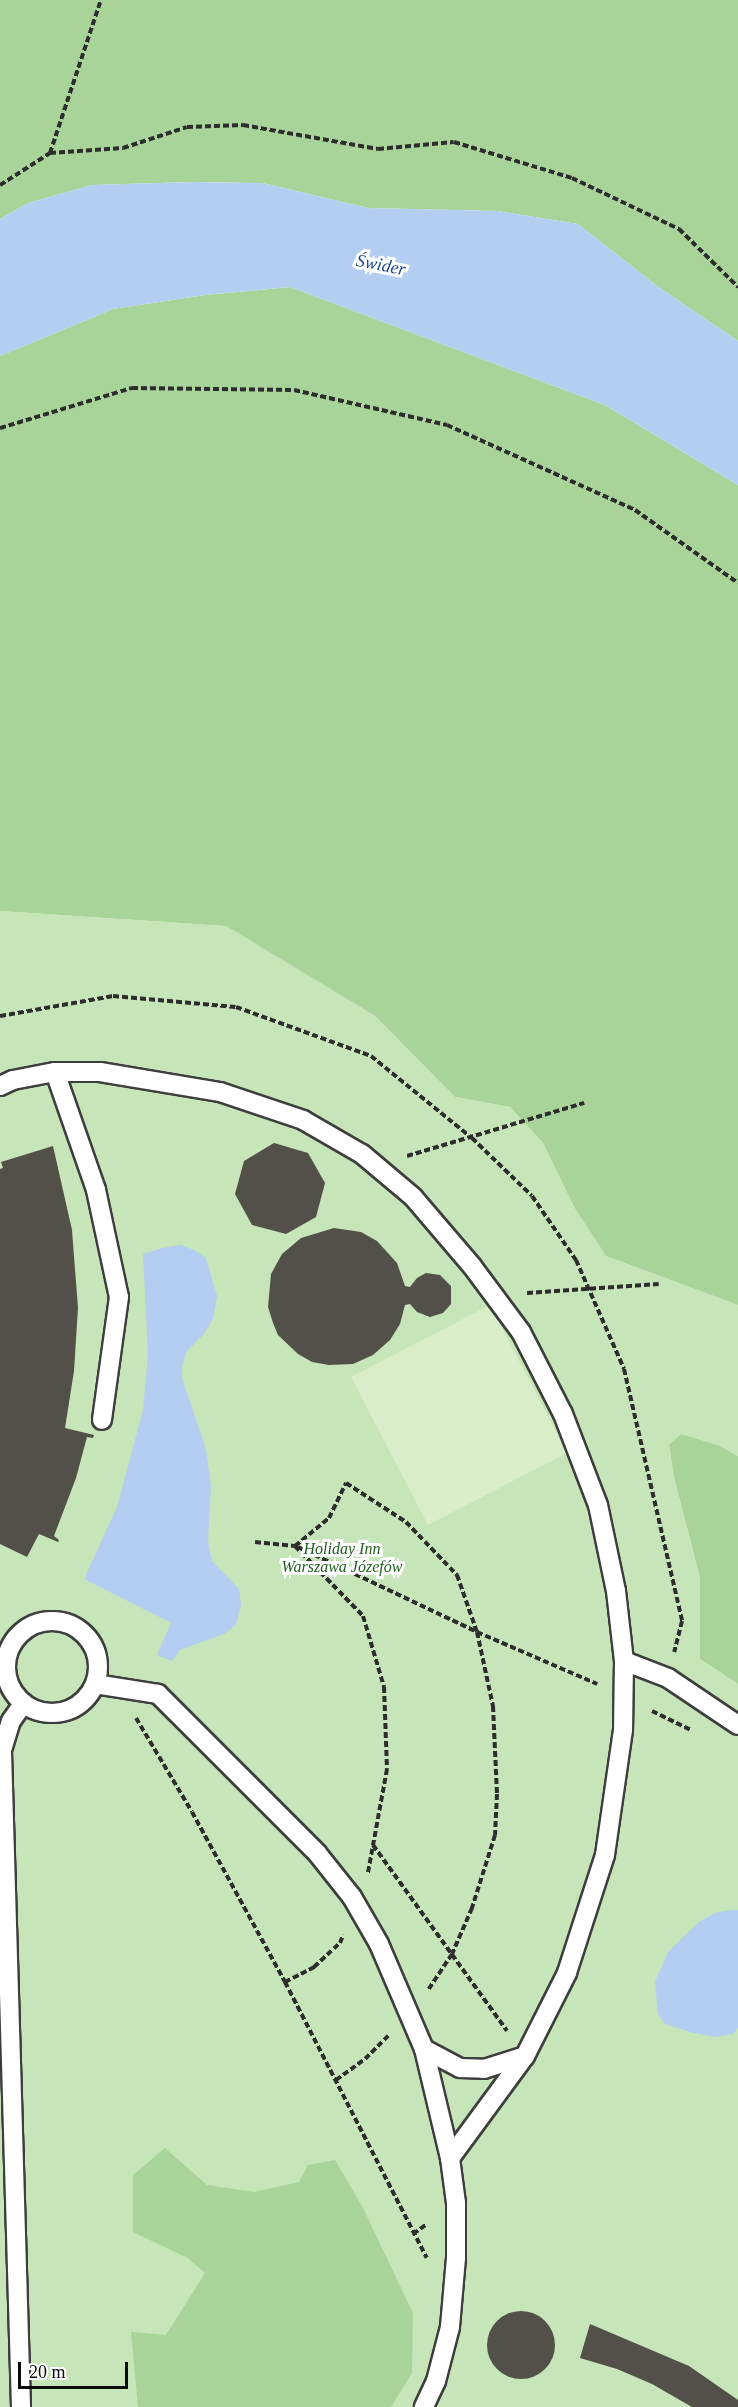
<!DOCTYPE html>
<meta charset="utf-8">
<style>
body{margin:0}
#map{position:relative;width:738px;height:2407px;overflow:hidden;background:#fdfdeb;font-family:"Times New Roman",serif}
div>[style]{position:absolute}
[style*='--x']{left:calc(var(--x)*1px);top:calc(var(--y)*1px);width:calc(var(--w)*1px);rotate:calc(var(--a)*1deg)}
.green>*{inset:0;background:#c6e5b8}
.forest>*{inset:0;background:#a8d499}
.pitch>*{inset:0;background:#d9edc9}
.water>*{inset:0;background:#b4cef1}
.building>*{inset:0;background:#534f49}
.round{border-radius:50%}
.path>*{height:4px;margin-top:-2px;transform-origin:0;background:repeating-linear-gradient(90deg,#2d2d2d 0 6px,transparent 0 9px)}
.roads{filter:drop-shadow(2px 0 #3e3e3e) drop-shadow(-2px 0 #3e3e3e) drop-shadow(0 2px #3e3e3e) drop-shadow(0 -2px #3e3e3e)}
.lane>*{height:18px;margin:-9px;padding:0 9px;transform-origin:9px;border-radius:9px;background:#fff}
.lane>.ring{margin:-9px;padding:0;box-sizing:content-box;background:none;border:18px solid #fff;border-radius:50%}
span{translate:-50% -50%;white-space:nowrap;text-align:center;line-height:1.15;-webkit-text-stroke:6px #fff;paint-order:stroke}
.park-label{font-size:16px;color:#225d22;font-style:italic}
.water-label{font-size:18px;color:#1f4992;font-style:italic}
.scale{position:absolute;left:18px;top:2362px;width:110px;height:27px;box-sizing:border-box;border:3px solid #0b0b0b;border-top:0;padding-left:8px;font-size:18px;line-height:21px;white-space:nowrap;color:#0b0b0b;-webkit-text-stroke:4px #fff;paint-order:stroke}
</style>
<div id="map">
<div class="green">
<i style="clip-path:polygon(0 911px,226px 926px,375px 1016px,455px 1097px,510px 1107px,543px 1143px,574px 1207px,606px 1256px,738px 1305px,738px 1456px,720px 1446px,669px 1445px,674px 1477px,700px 1578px,700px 1659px,738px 1684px,738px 2407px,0 2407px)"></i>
</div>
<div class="forest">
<i style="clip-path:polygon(0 0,738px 0,738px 341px,657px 286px,578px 224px,497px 211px,368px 208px,262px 183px,193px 182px,92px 185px,28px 203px,0 219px)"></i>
<i style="clip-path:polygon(290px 287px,605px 405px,738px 485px,738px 1305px,606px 1256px,574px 1207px,543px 1143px,510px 1107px,455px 1097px,375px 1016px,226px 926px,0 911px,0 356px,113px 309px,205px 295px)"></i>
<i style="clip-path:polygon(681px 1434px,720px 1446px,738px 1456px,738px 1684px,700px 1659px,700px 1578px,674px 1477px,669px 1445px)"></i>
<i style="clip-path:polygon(165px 2148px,207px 2185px,254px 2192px,299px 2182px,308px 2165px,335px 2160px,362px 2206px,413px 2313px,412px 2373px,391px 2407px,138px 2407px,131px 2332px,166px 2335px,205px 2273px,188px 2258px,133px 2232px,133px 2175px)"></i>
</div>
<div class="pitch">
<i style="clip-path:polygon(490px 1305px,567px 1453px,428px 1525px,351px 1377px)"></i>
</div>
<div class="water">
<i style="clip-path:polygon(193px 182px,262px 183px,368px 208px,497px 211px,578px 224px,657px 286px,738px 341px,738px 485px,605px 405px,290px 287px,205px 295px,113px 309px,0 356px,0 219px,28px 203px,92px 185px)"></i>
<i style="clip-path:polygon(180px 1245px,194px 1250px,206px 1258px,217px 1296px,213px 1319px,203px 1335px,187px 1351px,182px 1366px,182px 1378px,206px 1449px,211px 1487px,208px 1541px,212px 1561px,239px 1589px,241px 1604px,236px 1625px,224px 1634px,180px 1650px,172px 1661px,157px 1655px,171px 1623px,84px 1579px,117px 1507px,143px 1410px,148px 1353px,143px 1254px,162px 1248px)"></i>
<i style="clip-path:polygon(731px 1910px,738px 1910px,738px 2028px,733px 2034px,716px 2037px,693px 2033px,665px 2024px,658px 2014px,655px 1982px,668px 1952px,699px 1922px,715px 1913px)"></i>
</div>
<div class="building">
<i style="clip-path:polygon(274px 1143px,308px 1153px,325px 1183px,316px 1217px,286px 1234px,252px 1225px,235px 1194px,244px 1161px)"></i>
<i style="clip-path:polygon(53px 1146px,72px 1230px,78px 1308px,74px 1371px,65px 1428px,94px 1435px,93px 1438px,87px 1437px,76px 1478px,54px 1536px,59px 1540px,58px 1542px,39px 1534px,27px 1557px,0 1544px,0 1169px,3px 1168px,1px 1162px)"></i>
<i style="clip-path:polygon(334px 1228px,361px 1232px,377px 1241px,397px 1263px,405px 1286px,410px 1287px,417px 1278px,426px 1273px,440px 1275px,451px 1286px,451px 1304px,443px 1313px,430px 1317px,417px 1312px,410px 1304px,405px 1305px,400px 1324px,390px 1340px,373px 1355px,353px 1364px,329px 1365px,312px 1362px,298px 1354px,278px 1335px,273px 1323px,268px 1307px,271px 1274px,282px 1254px,301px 1238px)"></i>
<i class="round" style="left:487px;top:2311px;width:68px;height:68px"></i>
<i style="clip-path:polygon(590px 2324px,689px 2366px,738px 2400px,738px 2407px,692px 2407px,652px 2384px,617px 2369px,580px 2358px)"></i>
</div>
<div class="path">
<i style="--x:50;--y:153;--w:161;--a:-71.6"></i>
<i style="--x:0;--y:185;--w:59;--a:-32.6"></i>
<i style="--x:50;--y:153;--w:73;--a:-3.9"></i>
<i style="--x:123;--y:148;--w:67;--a:-18.2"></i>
<i style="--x:187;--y:127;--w:56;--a:-2"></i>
<i style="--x:243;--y:125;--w:137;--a:10.1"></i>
<i style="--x:378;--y:149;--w:76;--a:-5.3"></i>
<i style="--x:454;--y:142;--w:123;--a:17"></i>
<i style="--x:572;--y:178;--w:119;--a:25.5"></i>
<i style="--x:679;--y:229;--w:83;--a:44.5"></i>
<i style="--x:0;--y:428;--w:138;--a:-16.9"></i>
<i style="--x:132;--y:388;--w:162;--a:0.7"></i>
<i style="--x:294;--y:390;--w:157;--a:12.9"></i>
<i style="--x:447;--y:425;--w:206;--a:24.3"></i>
<i style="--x:635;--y:510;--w:126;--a:35.3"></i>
<i style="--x:0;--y:1016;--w:115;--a:-10"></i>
<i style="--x:113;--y:996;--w:123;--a:5.1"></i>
<i style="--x:236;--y:1007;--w:144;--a:19.9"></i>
<i style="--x:371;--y:1056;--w:130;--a:39.1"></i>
<i style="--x:472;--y:1138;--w:83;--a:44"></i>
<i style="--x:532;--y:1196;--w:78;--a:55.5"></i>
<i style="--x:576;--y:1260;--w:119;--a:66.2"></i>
<i style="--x:624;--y:1369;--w:259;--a:77"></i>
<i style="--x:682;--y:1621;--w:32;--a:104"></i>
<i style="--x:407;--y:1156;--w:185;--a:-16.7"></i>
<i style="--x:527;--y:1293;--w:132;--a:-3.9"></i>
<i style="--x:255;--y:1542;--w:40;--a:5.7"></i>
<i style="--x:295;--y:1546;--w:44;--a:-39.5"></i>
<i style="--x:329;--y:1518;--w:39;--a:-64"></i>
<i style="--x:346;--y:1483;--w:72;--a:33"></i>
<i style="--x:406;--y:1522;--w:74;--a:46.1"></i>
<i style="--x:457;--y:1575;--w:60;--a:70.7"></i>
<i style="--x:477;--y:1632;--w:76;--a:77.8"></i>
<i style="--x:493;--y:1706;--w:88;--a:87.4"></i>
<i style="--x:497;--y:1794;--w:41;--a:92.8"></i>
<i style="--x:495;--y:1835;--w:77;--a:107.5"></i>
<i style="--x:472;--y:1908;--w:50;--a:113.5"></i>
<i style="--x:452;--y:1954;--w:43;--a:123.7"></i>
<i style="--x:295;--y:1546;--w:98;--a:45.8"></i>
<i style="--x:363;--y:1616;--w:74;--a:73.5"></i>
<i style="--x:384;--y:1687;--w:82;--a:87.9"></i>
<i style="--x:387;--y:1769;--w:106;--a:100.4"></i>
<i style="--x:298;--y:1547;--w:198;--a:25.4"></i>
<i style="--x:477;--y:1632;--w:131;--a:23.4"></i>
<i style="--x:652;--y:1711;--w:43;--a:26"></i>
<i style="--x:136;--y:1718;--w:109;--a:59.2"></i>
<i style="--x:192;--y:1812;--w:194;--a:61.3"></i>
<i style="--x:285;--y:1982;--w:310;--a:62.8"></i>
<i style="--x:373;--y:1845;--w:229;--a:54.2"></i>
<i style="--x:285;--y:1982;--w:33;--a:-27"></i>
<i style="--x:314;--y:1967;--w:35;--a:-43"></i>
<i style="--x:340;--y:1943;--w:9;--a:-69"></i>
<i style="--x:336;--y:2080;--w:36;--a:-36"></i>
<i style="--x:365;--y:2059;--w:33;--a:-45"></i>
<i style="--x:413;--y:2234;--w:17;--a:-36"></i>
</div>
<div class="roads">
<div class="lane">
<i style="--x:55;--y:1072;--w:125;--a:70.8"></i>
<i style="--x:96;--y:1190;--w:109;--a:77.9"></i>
<i style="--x:119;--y:1297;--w:124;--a:97.9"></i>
<i style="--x:0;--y:1086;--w:14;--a:-25"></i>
<i style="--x:13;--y:1080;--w:43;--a:-10.8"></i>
<i style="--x:55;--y:1072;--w:45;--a:0"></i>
<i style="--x:100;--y:1072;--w:122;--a:9.5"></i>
<i style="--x:220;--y:1092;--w:88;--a:18.6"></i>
<i style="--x:303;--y:1120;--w:68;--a:30"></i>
<i style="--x:362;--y:1154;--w:67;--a:40.1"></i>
<i style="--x:413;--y:1197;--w:91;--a:49.5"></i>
<i style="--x:472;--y:1266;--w:82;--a:53.4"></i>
<i style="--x:521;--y:1332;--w:92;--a:62.9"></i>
<i style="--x:563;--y:1414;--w:97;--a:69"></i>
<i style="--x:598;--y:1505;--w:88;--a:78.2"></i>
<i style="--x:616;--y:1591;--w:70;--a:83.5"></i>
<i style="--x:624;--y:1661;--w:69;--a:90.8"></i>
<i style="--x:623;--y:1730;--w:126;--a:98.2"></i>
<i style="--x:605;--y:1855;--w:124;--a:107.9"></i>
<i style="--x:567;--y:1973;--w:93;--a:116.8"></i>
<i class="ring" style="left:6px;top:1621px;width:74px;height:74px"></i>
<i style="--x:624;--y:1661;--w:47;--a:21.1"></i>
<i style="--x:668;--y:1678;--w:84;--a:33.9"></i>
<i style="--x:95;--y:1684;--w:64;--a:9"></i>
<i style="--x:158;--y:1694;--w:225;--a:45"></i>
<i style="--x:317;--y:1853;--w:56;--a:51.5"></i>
<i style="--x:352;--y:1897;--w:54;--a:60.1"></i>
<i style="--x:379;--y:1944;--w:114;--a:66.8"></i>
<i style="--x:424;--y:2049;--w:112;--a:76.6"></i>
<i style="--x:450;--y:2158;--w:45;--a:82.4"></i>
<i style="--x:456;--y:2203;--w:55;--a:90"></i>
<i style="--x:456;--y:2258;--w:69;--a:95"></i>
<i style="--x:450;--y:2327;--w:56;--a:104.5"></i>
<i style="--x:436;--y:2381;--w:29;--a:115"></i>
<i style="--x:424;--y:2049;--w:41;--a:27.8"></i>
<i style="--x:460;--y:2068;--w:24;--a:2"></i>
<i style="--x:484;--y:2069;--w:43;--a:-17.6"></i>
<i style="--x:525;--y:2056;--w:127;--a:126.3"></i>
<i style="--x:21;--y:2407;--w:657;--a:-91.66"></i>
<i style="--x:2;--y:1750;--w:30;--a:-73"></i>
<i style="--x:11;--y:1721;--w:21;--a:-55"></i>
</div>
</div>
<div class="park-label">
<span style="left:342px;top:1558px">Holiday Inn<br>Warszawa Józefów</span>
</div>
<div class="water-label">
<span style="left:381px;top:265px;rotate:11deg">Świder</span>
</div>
<div class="scale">20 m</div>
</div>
